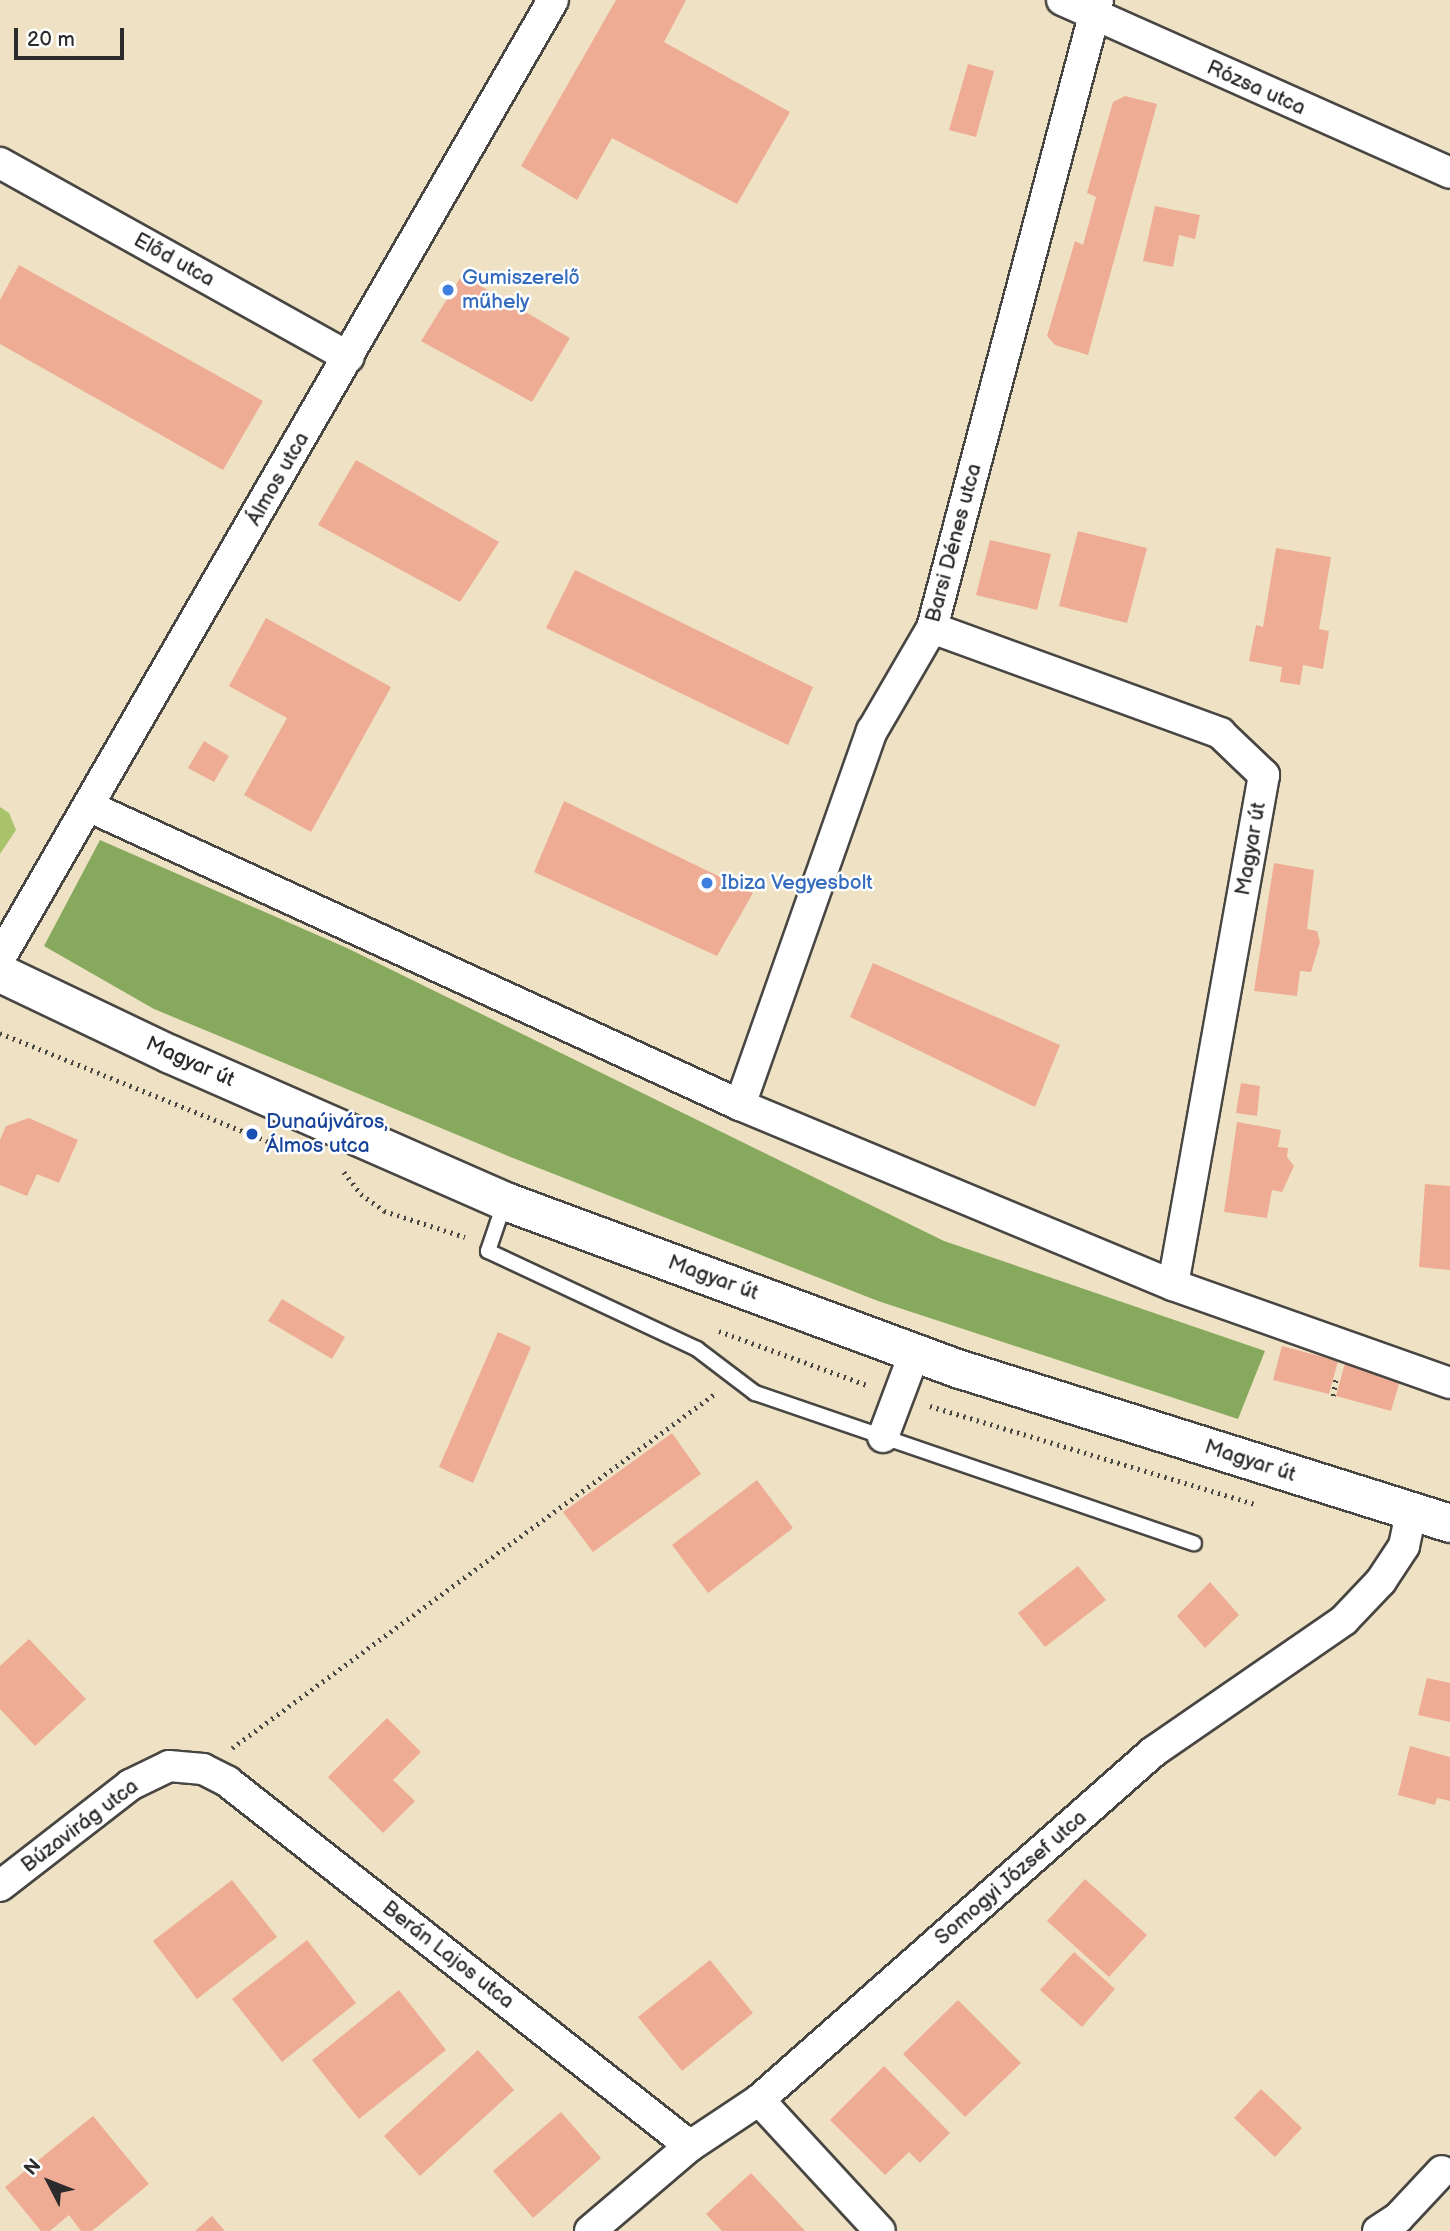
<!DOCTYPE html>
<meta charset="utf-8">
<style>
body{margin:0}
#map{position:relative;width:1450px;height:2231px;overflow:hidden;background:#efe2c4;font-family:"Balsamiq Sans",sans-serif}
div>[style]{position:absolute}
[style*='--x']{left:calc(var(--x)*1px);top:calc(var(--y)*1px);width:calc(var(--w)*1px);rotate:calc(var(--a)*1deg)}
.green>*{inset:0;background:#a8c36a}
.forest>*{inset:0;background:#86a95e}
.building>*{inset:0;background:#eeac94}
.path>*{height:4.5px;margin-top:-2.25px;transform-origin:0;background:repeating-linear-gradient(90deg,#484642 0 2px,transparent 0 7px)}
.roads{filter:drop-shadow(2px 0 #484642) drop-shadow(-2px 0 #484642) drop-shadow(0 2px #484642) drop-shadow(0 -2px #484642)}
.service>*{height:14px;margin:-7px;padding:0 7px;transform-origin:7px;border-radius:7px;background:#fff}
.minor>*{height:30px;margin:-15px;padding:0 15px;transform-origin:15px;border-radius:15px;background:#fff}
.tertiary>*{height:37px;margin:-18.5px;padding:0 18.5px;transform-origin:18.5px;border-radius:18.5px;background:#fff}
.dots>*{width:19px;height:19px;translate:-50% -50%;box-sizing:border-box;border:4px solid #fff;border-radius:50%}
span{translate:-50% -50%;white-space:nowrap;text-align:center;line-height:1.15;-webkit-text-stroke:5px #fff;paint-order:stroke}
.street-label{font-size:21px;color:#2b2b2b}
.shop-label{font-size:21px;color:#366cbe}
.left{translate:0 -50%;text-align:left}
.transit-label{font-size:21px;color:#164399}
.north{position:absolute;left:14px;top:2147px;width:70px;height:70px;-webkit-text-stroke:5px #fff;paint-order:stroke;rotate:312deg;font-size:19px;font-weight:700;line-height:28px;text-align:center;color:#2b2b2b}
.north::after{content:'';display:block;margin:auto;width:24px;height:32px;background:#2b2b2b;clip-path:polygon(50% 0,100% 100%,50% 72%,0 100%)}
.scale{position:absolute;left:14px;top:28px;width:110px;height:32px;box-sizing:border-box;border:4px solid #2b2b2b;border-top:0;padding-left:9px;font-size:21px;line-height:24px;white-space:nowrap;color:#2b2b2b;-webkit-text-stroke:5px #fff;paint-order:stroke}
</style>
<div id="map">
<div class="green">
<i style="clip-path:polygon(0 807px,9px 813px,16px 830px,0 854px)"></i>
</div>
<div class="forest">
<i style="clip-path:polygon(100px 840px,347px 948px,944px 1241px,1265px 1351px,1238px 1419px,878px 1301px,513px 1158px,154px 1009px,44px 946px)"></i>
</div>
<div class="building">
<i style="clip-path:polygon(616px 0,686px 0,664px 42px,790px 112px,737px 204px,612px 138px,577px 200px,521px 166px)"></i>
<i style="clip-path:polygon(968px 64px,994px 71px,976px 137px,949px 130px)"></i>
<i style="clip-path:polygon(1125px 96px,1157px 104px,1088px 355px,1055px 345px,1047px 336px,1075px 241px,1083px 245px,1096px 197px,1087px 193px,1113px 102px)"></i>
<i style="clip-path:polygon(1155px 206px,1200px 215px,1195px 239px,1179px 235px,1173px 267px,1143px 261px)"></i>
<i style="clip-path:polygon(19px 265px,263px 401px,223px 470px,0 344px,0 300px)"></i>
<i style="clip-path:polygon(462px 275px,570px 338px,532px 402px,421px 341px)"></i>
<i style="clip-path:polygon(356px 460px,499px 542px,460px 602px,318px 525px)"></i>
<i style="clip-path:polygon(1078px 531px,1147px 548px,1127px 623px,1059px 606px)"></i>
<i style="clip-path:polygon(990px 540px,1051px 554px,1037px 610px,976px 595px)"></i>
<i style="clip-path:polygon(1276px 548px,1331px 557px,1319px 629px,1329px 631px,1323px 669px,1303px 665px,1300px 685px,1280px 682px,1282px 667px,1249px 661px,1256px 625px,1263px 627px)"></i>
<i style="clip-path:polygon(575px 570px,813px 687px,788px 745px,546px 628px)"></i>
<i style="clip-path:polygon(266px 618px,391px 687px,311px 832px,244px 795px,287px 718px,229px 686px)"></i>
<i style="clip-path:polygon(204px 741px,229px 756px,214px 782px,188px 768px)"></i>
<i style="clip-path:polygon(564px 801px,753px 893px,717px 956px,534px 872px)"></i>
<i style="clip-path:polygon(1274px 863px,1314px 870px,1307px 929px,1317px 931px,1320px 942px,1311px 972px,1300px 971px,1297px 996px,1254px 991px)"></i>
<i style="clip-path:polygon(873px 963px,1060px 1045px,1035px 1107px,850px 1017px)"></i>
<i style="clip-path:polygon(1241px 1083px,1260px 1086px,1257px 1116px,1236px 1113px)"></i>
<i style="clip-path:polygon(29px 1118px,78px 1140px,59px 1183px,37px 1174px,27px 1196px,0 1185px,0 1140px,6px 1126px)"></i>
<i style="clip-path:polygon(1237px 1122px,1281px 1130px,1278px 1147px,1288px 1148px,1287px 1157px,1294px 1166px,1282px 1192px,1272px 1190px,1267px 1218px,1224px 1212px)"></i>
<i style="clip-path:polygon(1425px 1184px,1450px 1186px,1450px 1270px,1419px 1267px)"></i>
<i style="clip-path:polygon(282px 1299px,345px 1337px,332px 1359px,268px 1321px)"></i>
<i style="clip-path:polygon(498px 1332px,531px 1347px,473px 1483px,439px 1467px)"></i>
<i style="clip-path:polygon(1282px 1346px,1338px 1361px,1329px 1394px,1273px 1380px)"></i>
<i style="clip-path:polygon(1345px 1363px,1401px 1377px,1391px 1411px,1336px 1396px)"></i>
<i style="clip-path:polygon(672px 1433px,701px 1474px,593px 1552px,563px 1512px)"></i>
<i style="clip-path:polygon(757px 1480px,793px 1528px,708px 1593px,672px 1545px)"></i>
<i style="clip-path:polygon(1078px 1566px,1106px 1600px,1045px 1647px,1018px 1613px)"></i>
<i style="clip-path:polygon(1210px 1582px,1239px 1615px,1205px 1648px,1177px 1616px)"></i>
<i style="clip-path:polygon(29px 1639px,86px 1699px,35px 1746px,0 1709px,0 1666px)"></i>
<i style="clip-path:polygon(1427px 1678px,1450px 1683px,1450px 1722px,1418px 1715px)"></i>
<i style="clip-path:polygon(387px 1718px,421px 1752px,393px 1780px,415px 1801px,383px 1833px,328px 1777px)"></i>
<i style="clip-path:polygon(1410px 1746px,1450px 1757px,1450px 1801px,1437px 1798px,1435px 1805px,1398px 1795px)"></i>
<i style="clip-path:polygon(1085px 1879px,1147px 1935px,1109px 1977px,1047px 1921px)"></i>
<i style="clip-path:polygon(232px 1880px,277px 1937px,197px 1999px,153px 1941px)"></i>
<i style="clip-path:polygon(307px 1940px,356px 2003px,282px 2062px,232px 1999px)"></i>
<i style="clip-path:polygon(1074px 1952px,1115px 1989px,1082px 2027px,1040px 1990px)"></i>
<i style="clip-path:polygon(710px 1960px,753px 2013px,682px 2071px,638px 2017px)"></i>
<i style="clip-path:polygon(399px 1990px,446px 2050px,359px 2119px,312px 2060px)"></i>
<i style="clip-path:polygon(958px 2000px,1021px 2063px,965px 2117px,903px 2054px)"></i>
<i style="clip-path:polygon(478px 2050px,514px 2090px,420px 2176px,384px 2136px)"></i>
<i style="clip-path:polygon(884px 2066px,950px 2133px,920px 2163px,909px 2152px,885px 2175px,830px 2120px)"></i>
<i style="clip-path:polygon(1261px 2089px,1302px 2128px,1275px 2157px,1234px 2118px)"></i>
<i style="clip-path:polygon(561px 2112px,601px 2158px,533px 2218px,493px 2171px)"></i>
<i style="clip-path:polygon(93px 2116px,149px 2184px,92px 2231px,81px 2231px,69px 2215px,50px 2231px,41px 2231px,5px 2187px)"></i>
<i style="clip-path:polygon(751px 2173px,805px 2231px,722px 2231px,706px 2214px)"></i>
<i style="clip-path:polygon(212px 2216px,225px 2231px,195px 2231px)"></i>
</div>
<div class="path">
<i style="--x:0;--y:1033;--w:297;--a:22"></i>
<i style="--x:344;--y:1172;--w:28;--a:52"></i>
<i style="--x:361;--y:1194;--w:29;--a:36"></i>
<i style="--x:384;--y:1211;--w:85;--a:17.8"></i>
<i style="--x:719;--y:1331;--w:160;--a:20.1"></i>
<i style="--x:1333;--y:1396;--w:18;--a:-81"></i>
<i style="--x:930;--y:1406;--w:338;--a:16.8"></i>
<i style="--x:232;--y:1748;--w:600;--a:-36.26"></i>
</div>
<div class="roads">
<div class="service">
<i style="--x:505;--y:1201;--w:53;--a:108.8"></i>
<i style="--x:488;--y:1251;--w:231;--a:25.1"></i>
<i style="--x:697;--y:1349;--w:73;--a:37.2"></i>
<i style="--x:755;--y:1393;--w:464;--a:18.9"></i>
</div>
<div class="minor">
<i style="--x:1062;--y:0;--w:425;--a:24"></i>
<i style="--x:0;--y:163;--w:399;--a:29.1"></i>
<i style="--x:932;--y:628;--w:307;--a:20"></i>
<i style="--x:1220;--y:733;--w:61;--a:43.7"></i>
<i style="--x:1264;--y:775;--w:518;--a:100.12"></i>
<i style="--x:88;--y:806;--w:717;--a:24.64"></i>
<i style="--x:740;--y:1105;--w:469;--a:22.6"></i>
<i style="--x:1173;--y:1285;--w:294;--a:19.5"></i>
<i style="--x:0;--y:958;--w:1106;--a:-60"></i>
<i style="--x:740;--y:1105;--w:397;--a:-70.6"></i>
<i style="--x:872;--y:731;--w:119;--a:-59.8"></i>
<i style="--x:932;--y:628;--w:650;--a:-75.19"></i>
<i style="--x:883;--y:1437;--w:91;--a:-69.4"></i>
<i style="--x:0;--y:1886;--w:165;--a:-37.8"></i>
<i style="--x:130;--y:1785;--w:43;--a:-26"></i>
<i style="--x:169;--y:1766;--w:34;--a:5"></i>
<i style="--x:203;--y:1769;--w:28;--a:27"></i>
<i style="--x:228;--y:1782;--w:588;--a:38.23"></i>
<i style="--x:759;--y:2100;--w:178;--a:47.3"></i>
<i style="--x:590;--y:2231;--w:131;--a:-40.4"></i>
<i style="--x:690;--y:2146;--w:83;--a:-33.7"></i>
<i style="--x:759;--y:2100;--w:526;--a:-41.45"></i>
<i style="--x:1153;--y:1752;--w:232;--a:-34.6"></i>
<i style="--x:1344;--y:1620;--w:54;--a:-46.5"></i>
<i style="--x:1381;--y:1581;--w:42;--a:-56.7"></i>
<i style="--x:1404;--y:1546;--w:33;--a:-78"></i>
<i style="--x:1378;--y:2231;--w:24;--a:-33"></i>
<i style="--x:1398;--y:2218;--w:64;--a:-46.9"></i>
</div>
<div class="tertiary">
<i style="--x:0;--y:973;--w:188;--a:25.5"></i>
<i style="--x:170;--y:1054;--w:366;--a:23.7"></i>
<i style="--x:505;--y:1201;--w:485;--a:20.3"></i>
<i style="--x:960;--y:1369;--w:514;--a:17.45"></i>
</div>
</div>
<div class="dots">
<i style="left:448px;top:290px;background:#3f7fe0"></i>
<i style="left:707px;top:883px;background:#3f7fe0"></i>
<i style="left:252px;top:1134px;background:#1a4fb4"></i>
</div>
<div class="street-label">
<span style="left:1256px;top:88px;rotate:24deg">Rózsa utca</span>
<span style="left:174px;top:260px;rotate:29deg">Előd utca</span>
<span style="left:278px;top:479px;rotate:-60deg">Álmos utca</span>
<span style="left:954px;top:543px;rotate:-75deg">Barsi Dénes utca</span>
<span style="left:1251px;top:849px;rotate:-80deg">Magyar út</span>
<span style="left:190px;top:1062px;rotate:24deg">Magyar út</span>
<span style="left:713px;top:1278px;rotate:20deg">Magyar út</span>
<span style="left:1250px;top:1461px;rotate:18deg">Magyar út</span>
<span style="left:80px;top:1826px;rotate:-37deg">Búzavirág utca</span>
<span style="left:1011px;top:1878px;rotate:-41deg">Somogyi József utca</span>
<span style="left:448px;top:1955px;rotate:38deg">Berán Lajos utca</span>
</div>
<div class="shop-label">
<span class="left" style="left:462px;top:290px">Gumiszerelő<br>műhely</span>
<span class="left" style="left:721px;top:883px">Ibiza Vegyesbolt</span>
</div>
<div class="transit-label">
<span class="left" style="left:266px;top:1134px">Dunaújváros,<br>Álmos utca</span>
</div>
<div class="north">N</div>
<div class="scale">20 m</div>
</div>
